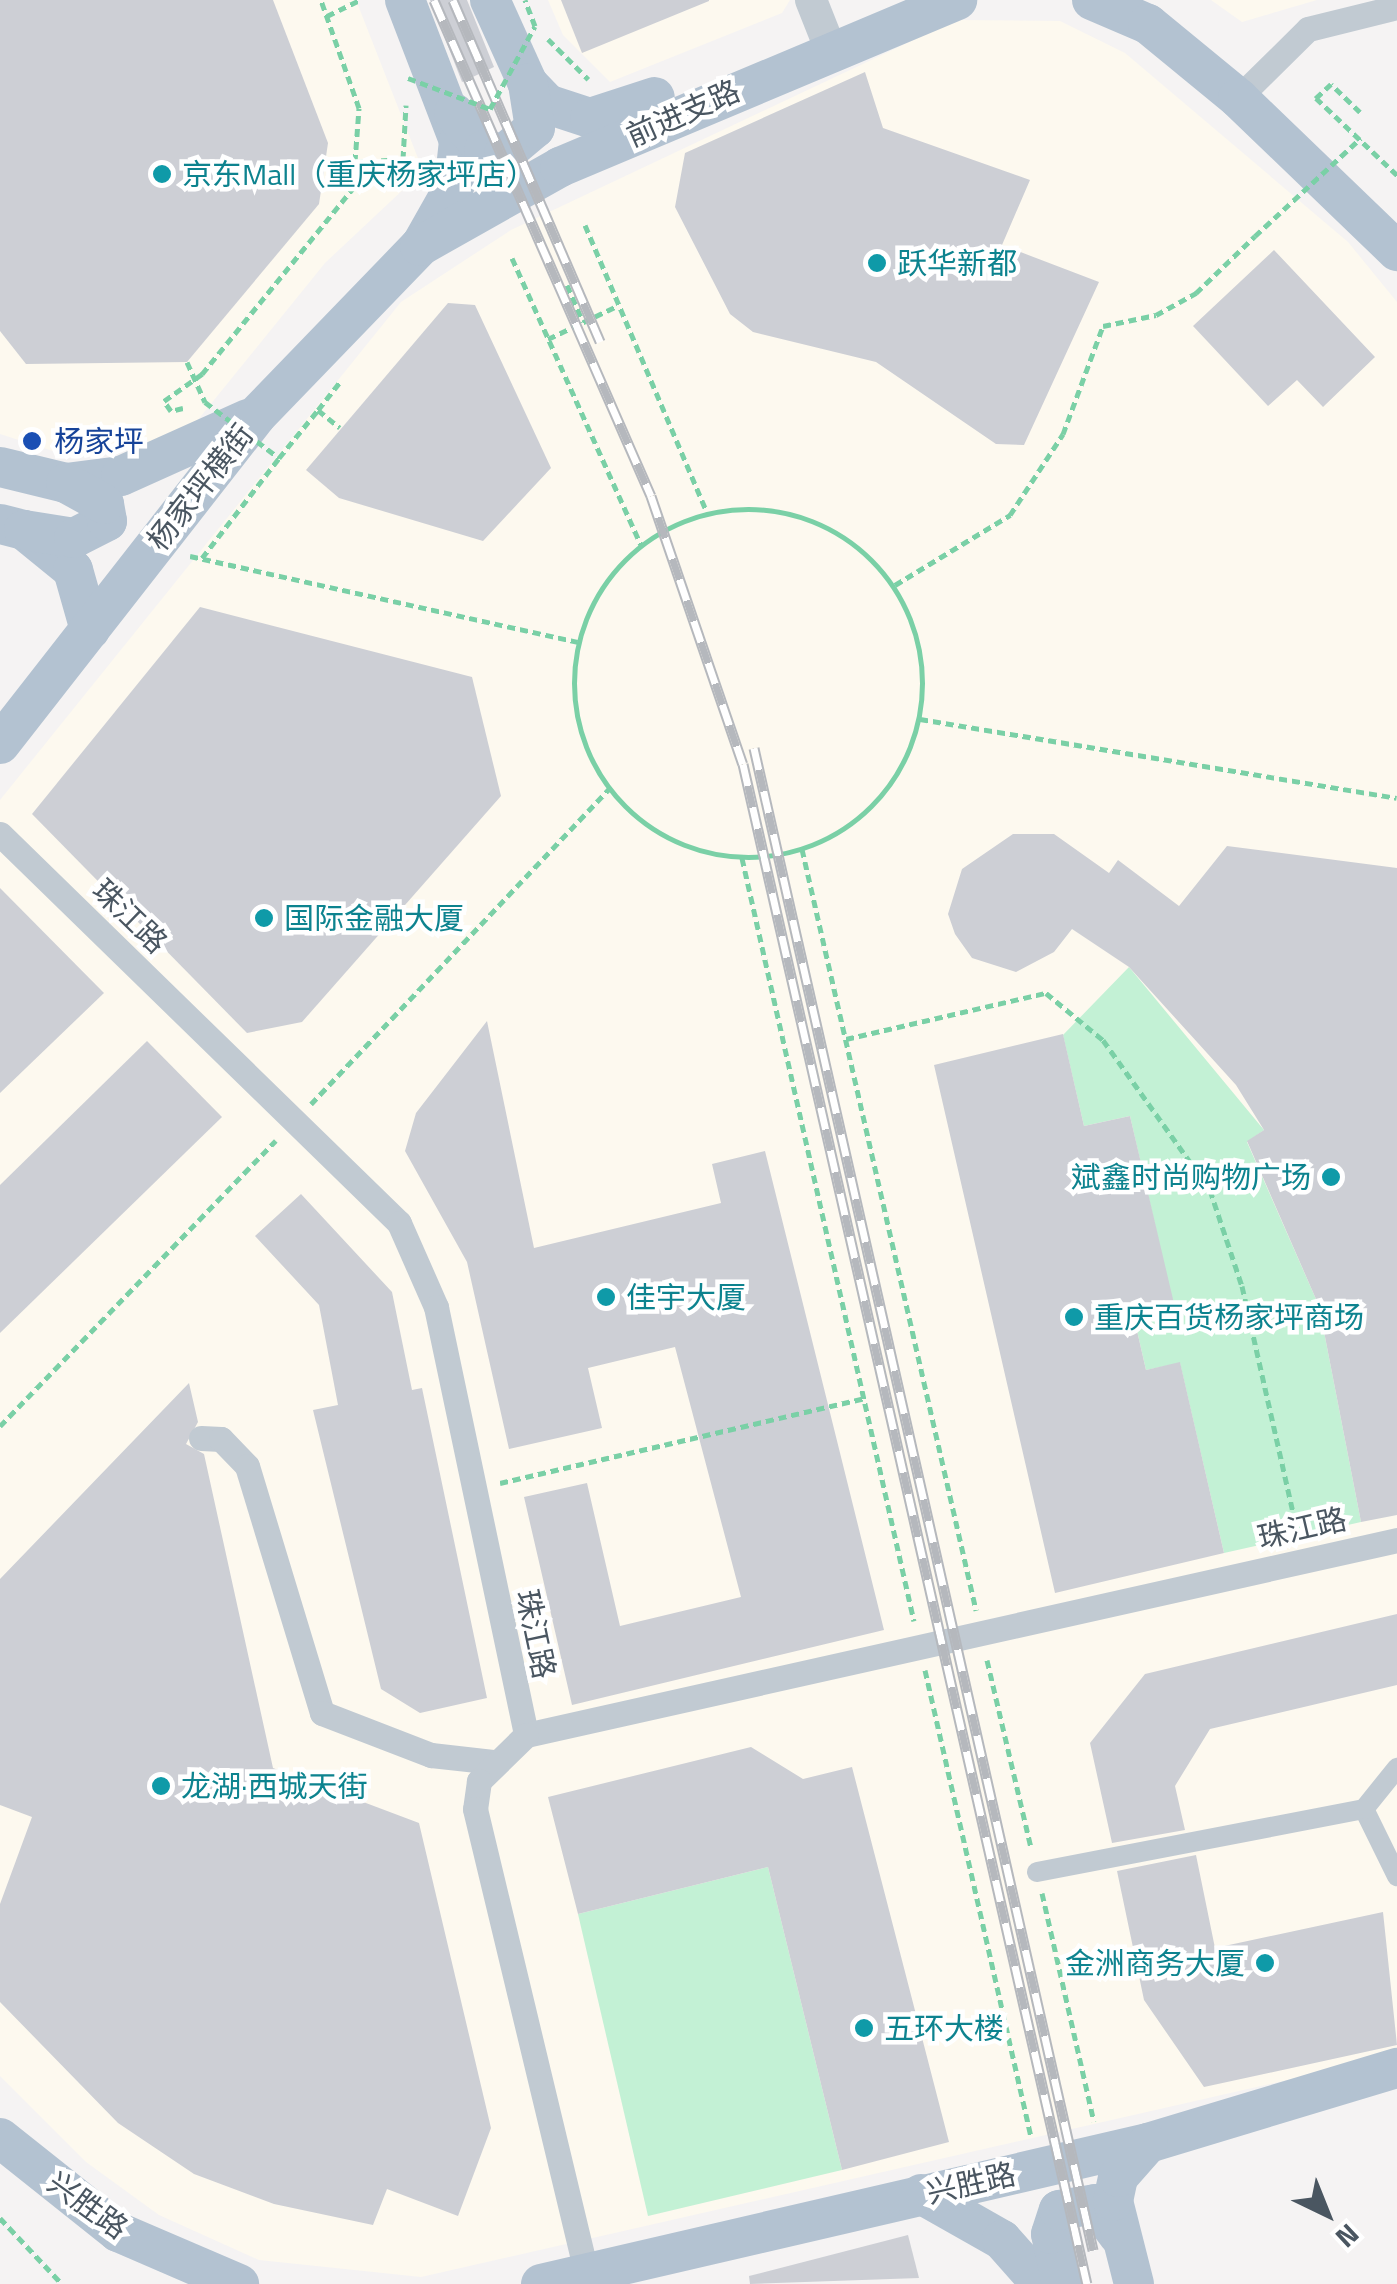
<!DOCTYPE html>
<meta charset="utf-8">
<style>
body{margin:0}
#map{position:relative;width:1397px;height:2284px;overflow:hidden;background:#f5f3f3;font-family:"Titillium Web","Noto Sans SC",sans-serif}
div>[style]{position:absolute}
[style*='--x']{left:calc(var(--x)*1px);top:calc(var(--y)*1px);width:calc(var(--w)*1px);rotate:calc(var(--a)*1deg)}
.commercial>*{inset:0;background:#fdf9ef}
.green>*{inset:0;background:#c3f1d5}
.building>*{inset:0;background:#cdcfd5}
.path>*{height:5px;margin-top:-2.5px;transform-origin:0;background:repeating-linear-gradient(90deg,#7ad0a6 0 8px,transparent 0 13px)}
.path>.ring{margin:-2.5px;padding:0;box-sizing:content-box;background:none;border:5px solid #7ad0a6;border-radius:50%}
.pedestrian>*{height:20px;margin:-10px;padding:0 10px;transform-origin:10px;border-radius:10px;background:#c1cad2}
.minor>*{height:25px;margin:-12.5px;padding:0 12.5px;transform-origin:12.5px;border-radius:12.5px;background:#c1cad2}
.tertiary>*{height:32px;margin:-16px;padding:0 16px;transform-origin:16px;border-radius:16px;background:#c1cad2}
.primary>*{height:40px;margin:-20px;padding:0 20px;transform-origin:20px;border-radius:20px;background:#b3c2d1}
.rail>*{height:11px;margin-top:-5.5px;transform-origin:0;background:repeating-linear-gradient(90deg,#fff 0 22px,#b5b8bd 0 44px);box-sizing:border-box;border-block:2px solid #b5b8bd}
.path-bridge>*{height:5px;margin-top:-2.5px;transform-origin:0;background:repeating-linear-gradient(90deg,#7ad0a6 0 8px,transparent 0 13px)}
.dots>*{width:28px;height:28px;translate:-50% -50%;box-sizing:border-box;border:5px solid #fff;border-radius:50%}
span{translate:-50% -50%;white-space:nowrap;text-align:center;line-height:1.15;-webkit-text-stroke:9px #fff;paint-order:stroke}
.street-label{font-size:30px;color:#4a5661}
.culture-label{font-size:30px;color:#0d838f}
.left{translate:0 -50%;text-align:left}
.right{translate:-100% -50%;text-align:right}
.transit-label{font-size:30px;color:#164399}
.north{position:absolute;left:1277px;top:2164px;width:100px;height:100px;-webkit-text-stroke:8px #fff;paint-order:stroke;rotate:137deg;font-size:28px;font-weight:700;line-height:40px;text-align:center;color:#4a5661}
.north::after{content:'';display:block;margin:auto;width:35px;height:45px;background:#4a5661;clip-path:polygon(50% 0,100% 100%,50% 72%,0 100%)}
</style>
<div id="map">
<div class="commercial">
<i style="clip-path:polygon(0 0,356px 0,423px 171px,325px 263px,197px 421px,168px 442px,53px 451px,0 434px)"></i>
<i style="clip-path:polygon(548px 0,790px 0,782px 13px,610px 82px,563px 35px)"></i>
<i style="clip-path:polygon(1211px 0,1317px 0,1242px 22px)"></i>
<i style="clip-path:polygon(956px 20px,1060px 21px,1125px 53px,1348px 242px,1397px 302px,1397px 2055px,421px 2277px,259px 2260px,159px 2215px,86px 2162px,0 2076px,0 800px,401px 302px,511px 230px)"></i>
</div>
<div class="green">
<i style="clip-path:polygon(1129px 967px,1264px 1130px,1247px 1142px,1319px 1306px,1361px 1522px,1224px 1553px,1180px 1363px,1146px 1370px,1135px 1322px,1175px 1312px,1130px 1116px,1084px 1126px,1063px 1035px)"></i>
<i style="clip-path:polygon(768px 1867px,842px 2170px,648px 2216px,578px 1914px)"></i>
</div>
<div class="building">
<i style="clip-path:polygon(0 0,273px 0,328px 143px,319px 204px,187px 362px,26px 364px,0 331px)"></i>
<i style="clip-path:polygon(430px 0,467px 0,494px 67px,462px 82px)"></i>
<i style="clip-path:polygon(561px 0,709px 0,709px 1px,582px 53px)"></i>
<i style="clip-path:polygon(865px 72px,883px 128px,1030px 180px,1002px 245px,1099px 282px,1024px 445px,996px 444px,876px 362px,753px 332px,730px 314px,675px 207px,685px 153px)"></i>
<i style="clip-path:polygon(1274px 250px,1375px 357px,1323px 407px,1297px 380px,1268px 406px,1193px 326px)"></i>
<i style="clip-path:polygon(448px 303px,475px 305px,551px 468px,483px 541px,339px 498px,306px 470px)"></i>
<i style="clip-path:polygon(200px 607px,472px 677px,501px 796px,302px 1022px,247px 1033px,32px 814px)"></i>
<i style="clip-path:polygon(1013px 834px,1054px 834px,1109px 873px,1118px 860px,1179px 906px,1227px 846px,1397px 868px,1397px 1515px,1361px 1522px,1319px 1306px,1247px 1141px,1264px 1130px,1236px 1085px,1129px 967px,1072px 929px,1054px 952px,1016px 972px,972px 958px,955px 934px,948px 914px,962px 869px)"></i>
<i style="clip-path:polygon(0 888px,104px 993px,0 1093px)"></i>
<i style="clip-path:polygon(487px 1021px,534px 1248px,721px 1203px,712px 1164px,765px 1151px,884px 1630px,572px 1705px,524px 1497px,587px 1483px,620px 1626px,741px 1597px,675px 1347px,588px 1368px,602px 1428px,509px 1449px,467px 1262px,405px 1151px,416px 1113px)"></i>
<i style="clip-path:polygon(1063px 1034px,1084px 1126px,1130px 1116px,1176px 1312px,1135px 1322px,1146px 1370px,1180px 1362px,1224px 1553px,1055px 1593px,934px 1065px)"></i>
<i style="clip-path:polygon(147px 1041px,222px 1117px,0 1333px,0 1185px)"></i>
<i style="clip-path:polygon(301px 1194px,392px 1292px,412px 1390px,422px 1388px,487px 1698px,420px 1713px,381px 1689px,313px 1410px,338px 1405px,319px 1305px,255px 1236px)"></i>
<i style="clip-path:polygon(189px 1383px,198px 1422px,186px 1444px,204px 1454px,273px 1768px,419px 1823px,491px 2128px,458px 2216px,387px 2189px,373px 2225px,274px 2204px,194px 2174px,118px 2123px,0 2002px,0 1904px,32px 1817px,0 1805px,0 1579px)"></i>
<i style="clip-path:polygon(1397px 1614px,1397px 1685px,1210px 1729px,1175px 1786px,1185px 1830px,1112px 1843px,1090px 1743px,1145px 1674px)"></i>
<i style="clip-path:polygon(751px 1747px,803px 1779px,852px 1767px,949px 2142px,842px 2170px,768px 1867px,578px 1914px,548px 1797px)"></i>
<i style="clip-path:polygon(1196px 1855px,1215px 1948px,1383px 1912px,1397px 2045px,1204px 2087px,1144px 2000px,1117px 1871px)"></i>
<i style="clip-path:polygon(908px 2235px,919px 2278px,750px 2284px,749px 2276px)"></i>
</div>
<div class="path">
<i style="--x:327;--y:16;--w:37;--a:-26"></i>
<i style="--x:548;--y:39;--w:57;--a:45"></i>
<i style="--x:1360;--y:112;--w:40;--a:-136"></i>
<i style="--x:1331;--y:84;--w:21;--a:137"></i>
<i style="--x:1316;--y:98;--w:112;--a:43.5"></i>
<i style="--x:355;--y:162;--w:48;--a:-3.6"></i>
<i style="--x:403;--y:159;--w:54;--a:-86.8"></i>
<i style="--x:585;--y:225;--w:312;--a:67"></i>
<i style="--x:512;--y:258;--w:315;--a:65.8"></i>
<i style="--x:567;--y:285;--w:40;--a:66.6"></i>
<i style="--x:548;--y:339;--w:76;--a:-25.6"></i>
<i style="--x:183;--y:408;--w:12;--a:166"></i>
<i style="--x:171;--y:411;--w:12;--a:-125"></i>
<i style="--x:164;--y:401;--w:47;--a:-35.4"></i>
<i style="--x:202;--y:374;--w:240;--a:-50.9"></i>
<i style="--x:353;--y:188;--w:80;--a:-85.7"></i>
<i style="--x:359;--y:108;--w:114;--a:-109.4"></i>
<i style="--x:318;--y:410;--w:37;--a:-52"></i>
<i class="ring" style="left:574px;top:509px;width:343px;height:343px"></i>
<i style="--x:190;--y:556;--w:397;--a:12.5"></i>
<i style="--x:202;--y:558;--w:126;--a:-52.4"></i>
<i style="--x:895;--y:585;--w:135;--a:-31.3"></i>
<i style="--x:1010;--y:515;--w:97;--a:-56.8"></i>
<i style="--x:1063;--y:434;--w:115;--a:-69.7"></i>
<i style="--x:1103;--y:326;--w:54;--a:-11.7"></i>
<i style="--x:1156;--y:315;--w:46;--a:-28.8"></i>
<i style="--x:1196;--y:293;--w:82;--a:-44"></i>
<i style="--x:920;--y:719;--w:483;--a:9.4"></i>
<i style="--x:802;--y:849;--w:781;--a:77.12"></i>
<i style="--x:742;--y:858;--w:782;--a:77.3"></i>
<i style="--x:846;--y:1039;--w:205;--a:-13"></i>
<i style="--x:1046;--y:993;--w:74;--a:39.5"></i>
<i style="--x:1103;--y:1040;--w:184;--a:54.5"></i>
<i style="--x:1210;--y:1190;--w:101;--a:71.6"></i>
<i style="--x:1242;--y:1286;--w:254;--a:77.3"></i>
<i style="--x:311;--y:1104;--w:435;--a:-46.6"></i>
<i style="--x:0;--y:1426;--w:397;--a:-46"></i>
<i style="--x:500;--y:1483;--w:374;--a:-13.1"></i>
<i style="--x:987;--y:1660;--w:193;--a:76.8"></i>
<i style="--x:925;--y:1670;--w:480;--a:77.2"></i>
<i style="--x:1042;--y:1893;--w:234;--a:77.2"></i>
<i style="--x:0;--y:2218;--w:91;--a:46.8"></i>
</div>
<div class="pedestrian">
<i style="--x:1364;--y:1809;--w:75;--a:63.8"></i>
<i style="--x:1037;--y:1872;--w:333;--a:-10.9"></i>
<i style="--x:1364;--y:1809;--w:53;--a:-51.2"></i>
</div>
<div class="minor">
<i style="--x:1238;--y:98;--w:98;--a:-44.6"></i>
<i style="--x:1308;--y:29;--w:92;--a:-13.9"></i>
<i style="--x:0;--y:834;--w:557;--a:44.27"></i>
<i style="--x:399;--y:1223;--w:92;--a:66.2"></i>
<i style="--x:436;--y:1307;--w:437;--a:78.1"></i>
<i style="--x:526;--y:1735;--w:893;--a:-12.62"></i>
<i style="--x:201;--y:1438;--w:20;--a:3"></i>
<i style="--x:221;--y:1439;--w:37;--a:46"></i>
<i style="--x:247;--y:1466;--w:258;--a:73.1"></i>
<i style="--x:322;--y:1713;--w:117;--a:21.1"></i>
<i style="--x:431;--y:1755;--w:62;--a:6.4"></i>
<i style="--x:526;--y:1735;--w:66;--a:135.6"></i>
<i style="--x:479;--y:1781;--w:28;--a:98"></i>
<i style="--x:475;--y:1809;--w:480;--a:76.5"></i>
</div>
<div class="tertiary">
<i style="--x:811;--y:0;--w:52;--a:68.4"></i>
</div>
<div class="primary">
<i style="--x:405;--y:0;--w:151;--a:69"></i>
<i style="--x:459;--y:141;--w:46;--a:96.2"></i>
<i style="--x:454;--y:187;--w:63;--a:119.4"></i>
<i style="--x:490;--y:0;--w:92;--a:65.7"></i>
<i style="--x:528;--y:84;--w:28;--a:46"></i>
<i style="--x:547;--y:104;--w:45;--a:18"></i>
<i style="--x:590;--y:118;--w:68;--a:-17.9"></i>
<i style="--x:1092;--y:0;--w:61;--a:23.2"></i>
<i style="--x:1148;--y:24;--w:117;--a:39.4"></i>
<i style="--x:1238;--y:98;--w:221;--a:43.9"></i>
<i style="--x:454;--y:113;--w:48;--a:51"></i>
<i style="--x:484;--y:150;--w:20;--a:11"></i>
<i style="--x:504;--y:154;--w:40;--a:-40"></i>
<i style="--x:535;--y:128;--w:45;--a:-99"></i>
<i style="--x:0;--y:467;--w:68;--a:13.6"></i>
<i style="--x:66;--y:483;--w:55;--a:-7.3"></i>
<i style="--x:121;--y:476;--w:139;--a:-24.2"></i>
<i style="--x:0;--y:524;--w:25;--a:14"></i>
<i style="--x:24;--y:530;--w:63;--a:39.2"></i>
<i style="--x:73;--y:570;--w:62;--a:74.2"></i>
<i style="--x:24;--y:530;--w:51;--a:9.1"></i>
<i style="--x:74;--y:538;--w:37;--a:-27"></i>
<i style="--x:107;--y:521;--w:17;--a:-100"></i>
<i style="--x:104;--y:504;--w:43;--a:-151.1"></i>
<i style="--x:0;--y:744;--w:416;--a:-52"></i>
<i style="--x:256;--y:416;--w:236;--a:-46"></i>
<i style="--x:420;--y:246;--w:161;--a:-29.4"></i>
<i style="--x:560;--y:167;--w:431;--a:-22.8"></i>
<i style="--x:0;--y:2138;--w:151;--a:38.5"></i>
<i style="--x:118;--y:2232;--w:132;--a:23.3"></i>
<i style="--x:921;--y:2194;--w:93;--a:29.6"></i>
<i style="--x:1002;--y:2240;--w:59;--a:48.4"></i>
<i style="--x:541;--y:2284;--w:623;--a:-13.08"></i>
<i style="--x:1148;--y:2143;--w:260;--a:-16.8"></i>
<i style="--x:1062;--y:2284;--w:51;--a:-102.4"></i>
<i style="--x:1051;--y:2234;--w:25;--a:-72"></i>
<i style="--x:1059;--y:2210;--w:36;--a:-9"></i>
<i style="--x:1095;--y:2204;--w:39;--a:53"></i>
<i style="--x:1134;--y:2284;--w:86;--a:-104.2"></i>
<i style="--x:1113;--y:2201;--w:25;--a:-78"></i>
<i style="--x:1118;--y:2177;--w:45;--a:-48.6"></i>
</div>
<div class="rail">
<i style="--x:434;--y:0;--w:541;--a:66.37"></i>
<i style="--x:651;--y:496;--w:283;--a:71.1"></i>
<i style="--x:743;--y:764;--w:1558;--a:77.25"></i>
<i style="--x:453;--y:0;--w:372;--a:66.7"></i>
<i style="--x:754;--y:748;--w:1540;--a:77.28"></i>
</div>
<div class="path-bridge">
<i style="--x:408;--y:78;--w:88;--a:20.7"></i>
<i style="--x:490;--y:109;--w:94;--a:-61.5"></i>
<i style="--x:535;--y:26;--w:28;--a:-111"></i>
<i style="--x:1255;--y:236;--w:144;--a:-42.8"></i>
<i style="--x:187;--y:362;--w:44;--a:65.8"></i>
<i style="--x:205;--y:402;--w:93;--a:37.1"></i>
<i style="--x:279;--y:458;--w:62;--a:-50.9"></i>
<i style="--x:318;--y:410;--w:28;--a:39"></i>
</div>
<div class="dots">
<i style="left:162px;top:174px;background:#0f9aa8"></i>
<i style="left:877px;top:263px;background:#0f9aa8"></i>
<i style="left:32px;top:441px;background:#1a4fb4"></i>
<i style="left:264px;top:918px;background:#0f9aa8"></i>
<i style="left:1331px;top:1177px;background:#0f9aa8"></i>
<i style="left:606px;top:1297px;background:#0f9aa8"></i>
<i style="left:1074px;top:1317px;background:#0f9aa8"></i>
<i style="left:161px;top:1786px;background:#0f9aa8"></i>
<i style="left:1265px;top:1963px;background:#0f9aa8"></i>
<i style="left:864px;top:2028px;background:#0f9aa8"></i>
</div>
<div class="street-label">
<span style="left:683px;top:113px;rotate:-24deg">前进支路</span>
<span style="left:200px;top:487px;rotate:-52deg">杨家坪横街</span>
<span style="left:130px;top:916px;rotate:44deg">珠江路</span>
<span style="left:1302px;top:1528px;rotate:-13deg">珠江路</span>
<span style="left:536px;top:1634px;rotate:78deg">珠江路</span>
<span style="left:971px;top:2183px;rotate:-13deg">兴胜路</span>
<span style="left:88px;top:2205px;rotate:36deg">兴胜路</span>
</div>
<div class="culture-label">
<span class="left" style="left:182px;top:174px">京东Mall（重庆杨家坪店）</span>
<span class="left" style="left:897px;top:263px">跃华新都</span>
<span class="left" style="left:284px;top:918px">国际金融大厦</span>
<span class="right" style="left:1311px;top:1177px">斌鑫时尚购物广场</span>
<span class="left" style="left:626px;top:1297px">佳宇大厦</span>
<span class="left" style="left:1094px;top:1317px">重庆百货杨家坪商场</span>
<span class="left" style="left:181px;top:1786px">龙湖·西城天街</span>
<span class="right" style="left:1245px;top:1963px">金洲商务大厦</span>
<span class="left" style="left:884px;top:2028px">五环大楼</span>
</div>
<div class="transit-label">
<span class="left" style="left:54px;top:441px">杨家坪</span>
</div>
<div class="north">N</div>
</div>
